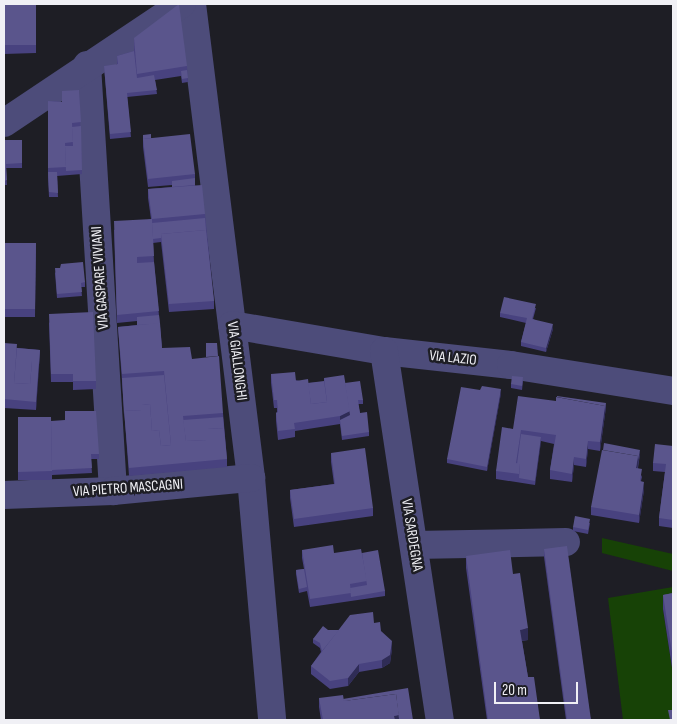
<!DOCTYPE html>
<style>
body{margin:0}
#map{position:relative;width:677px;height:724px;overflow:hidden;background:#1e1e25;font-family:"Sofia Sans Condensed",sans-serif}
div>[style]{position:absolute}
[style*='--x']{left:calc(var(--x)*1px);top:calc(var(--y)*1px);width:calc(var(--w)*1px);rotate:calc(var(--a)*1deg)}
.green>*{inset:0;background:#174206}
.minor>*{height:28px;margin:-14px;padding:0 14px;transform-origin:14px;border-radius:14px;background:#4d4c7a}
.wall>*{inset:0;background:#48427f}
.shaded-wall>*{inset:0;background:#2f2c56}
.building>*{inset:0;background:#5a558c}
span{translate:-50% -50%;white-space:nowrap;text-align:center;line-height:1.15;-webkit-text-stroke:5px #1e1e25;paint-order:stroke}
.street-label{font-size:15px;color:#f0f0f5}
.frame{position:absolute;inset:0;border:5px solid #f0f0f5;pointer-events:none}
.scale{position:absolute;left:494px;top:682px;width:84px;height:22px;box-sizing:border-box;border:2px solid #f0f0f5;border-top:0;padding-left:6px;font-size:15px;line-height:18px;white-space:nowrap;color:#f0f0f5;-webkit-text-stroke:4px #1e1e25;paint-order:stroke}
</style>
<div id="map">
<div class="green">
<i style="clip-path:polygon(602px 538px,673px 554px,673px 571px,602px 553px)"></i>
<i style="clip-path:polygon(673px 587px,673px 608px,663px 610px,673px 674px,673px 720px,623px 720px,608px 598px)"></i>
</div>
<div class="minor">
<i style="--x:192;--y:4;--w:478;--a:82.9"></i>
<i style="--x:251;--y:478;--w:243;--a:85"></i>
<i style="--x:87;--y:65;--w:427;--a:86.5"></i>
<i style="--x:4;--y:123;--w:214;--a:-33.8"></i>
<i style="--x:232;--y:325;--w:154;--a:9.7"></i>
<i style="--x:384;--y:351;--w:128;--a:6.3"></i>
<i style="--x:511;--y:365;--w:164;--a:9.1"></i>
<i style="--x:384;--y:351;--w:373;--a:81.4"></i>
<i style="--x:4;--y:495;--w:109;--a:-2.1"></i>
<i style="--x:113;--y:491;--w:139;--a:-5.4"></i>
<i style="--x:414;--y:545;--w:152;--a:-1.1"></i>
</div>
<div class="wall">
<i style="clip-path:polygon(4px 4px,36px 4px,36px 53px,4px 54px)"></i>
<i style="clip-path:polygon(134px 38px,187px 66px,188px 82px,182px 83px,181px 76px,155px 80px,157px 94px,127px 97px,131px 137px,110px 139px,104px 66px,117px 65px,117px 56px,134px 51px)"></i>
<i style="clip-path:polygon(79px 90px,82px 174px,57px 176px,58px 197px,49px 197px,48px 177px,48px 101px,62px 102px)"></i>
<i style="clip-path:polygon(143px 135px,151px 138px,195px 174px,195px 185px,205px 214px,214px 301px,214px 309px,169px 312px,161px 242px,153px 243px,154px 262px,162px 348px,192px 359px,223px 413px,227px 459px,227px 467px,129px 476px,118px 327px,137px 325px,137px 321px,117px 323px,114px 230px,151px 219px,148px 198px,148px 189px,172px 187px,172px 185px,148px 187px,143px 147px)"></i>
<i style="clip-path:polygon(22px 140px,22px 168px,6px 168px,7px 185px,4px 185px,4px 141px)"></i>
<i style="clip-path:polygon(4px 243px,36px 243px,35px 317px,4px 317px)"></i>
<i style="clip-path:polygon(60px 268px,85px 282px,85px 287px,81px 287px,82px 296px,57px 298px,55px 273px)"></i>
<i style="clip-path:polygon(536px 308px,533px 319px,553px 329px,546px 352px,521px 346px,521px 342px,526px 323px,500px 317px,500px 313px)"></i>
<i style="clip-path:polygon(49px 322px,96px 381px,96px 389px,73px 390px,73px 382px,51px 382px)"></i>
<i style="clip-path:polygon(4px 343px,17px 348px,40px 350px,36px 410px,4px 408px)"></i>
<i style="clip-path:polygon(271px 374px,308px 383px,324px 382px,324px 378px,345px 383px,363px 400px,363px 404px,358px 404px,360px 413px,369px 432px,369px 436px,342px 440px,340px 424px,295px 431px,295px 437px,278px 440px,276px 421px,276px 413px,277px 412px,277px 408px,274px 408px,271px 383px)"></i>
<i style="clip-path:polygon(523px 381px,522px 390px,511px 388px,511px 384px)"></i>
<i style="clip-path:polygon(501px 393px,487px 471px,447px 463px,447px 459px)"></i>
<i style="clip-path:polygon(556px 401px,606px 407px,600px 451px,588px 449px,586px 467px,574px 465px,572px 482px,550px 479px,550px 470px,554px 444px,541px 441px,535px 485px,496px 479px,496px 471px,513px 429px)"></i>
<i style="clip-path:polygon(18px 417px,51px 421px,99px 454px,99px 459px,91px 459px,92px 473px,52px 475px,52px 480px,18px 480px)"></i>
<i style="clip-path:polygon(673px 446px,673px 528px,659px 526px,659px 518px,665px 472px,653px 471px,653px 463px)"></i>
<i style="clip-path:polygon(331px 453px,373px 508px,373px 516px,294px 527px,290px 498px,290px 490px,334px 484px,331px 462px)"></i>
<i style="clip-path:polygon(640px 454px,638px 468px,642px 477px,641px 481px,644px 490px,639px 523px,591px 515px,591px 507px)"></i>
<i style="clip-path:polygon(590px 523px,588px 534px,573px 531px,573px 527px)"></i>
<i style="clip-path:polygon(544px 549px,591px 720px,566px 720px,544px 557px)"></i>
<i style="clip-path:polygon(302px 550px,334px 553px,362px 553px,385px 591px,385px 596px,310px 607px,307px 591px,299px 593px,296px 574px,296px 570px,304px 569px,302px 558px)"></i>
<i style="clip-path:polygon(466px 556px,513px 574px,528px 640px,522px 641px,528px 677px,540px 720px,487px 720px,466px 568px)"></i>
<i style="clip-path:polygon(673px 593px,673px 674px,663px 609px,663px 595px)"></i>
<i style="clip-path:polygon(374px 623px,392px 649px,390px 663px,382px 668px,359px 672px,348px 686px,330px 689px,311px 674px,311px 666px,321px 652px,320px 648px,313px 643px,313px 639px,328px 630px,339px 630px)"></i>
<i style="clip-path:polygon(319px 698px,343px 699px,413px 720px,321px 720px,319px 707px)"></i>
</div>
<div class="shaded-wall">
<i style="clip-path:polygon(553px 324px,553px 329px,546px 352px,546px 348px)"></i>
<i style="clip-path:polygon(40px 350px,39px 369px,36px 410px,36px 402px)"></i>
<i style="clip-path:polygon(501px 389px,501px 393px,487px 471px,487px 467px)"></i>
<i style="clip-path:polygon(606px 403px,606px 407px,600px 451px,600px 442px,605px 406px)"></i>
<i style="clip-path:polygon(350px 411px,350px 419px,340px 420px,340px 416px)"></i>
<i style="clip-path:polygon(541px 437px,541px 442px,535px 485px,535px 481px)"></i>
<i style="clip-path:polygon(588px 441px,588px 449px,586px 467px,586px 459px)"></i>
<i style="clip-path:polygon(640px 450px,640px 454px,636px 476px,636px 468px,638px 456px)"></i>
<i style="clip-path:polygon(574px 457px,574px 465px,572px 482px,572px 474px)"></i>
<i style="clip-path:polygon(644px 482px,644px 490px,639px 523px,639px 515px)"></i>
<i style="clip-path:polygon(528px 628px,528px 640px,520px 641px,520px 630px)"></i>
<i style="clip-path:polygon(392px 641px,392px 649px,390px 663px,382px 668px,382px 660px)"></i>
<i style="clip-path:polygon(359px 664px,359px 672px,348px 686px,348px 678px)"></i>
<i style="clip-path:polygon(399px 715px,399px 720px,394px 720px,394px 716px)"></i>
</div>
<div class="building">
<i style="clip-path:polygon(4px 4px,36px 4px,36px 45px,4px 45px)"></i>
<i style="clip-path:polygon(179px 4px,187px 66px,137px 74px,134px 38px)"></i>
<i style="clip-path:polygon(134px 51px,137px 78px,154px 75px,157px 90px,127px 93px,131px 132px,110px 134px,104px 66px,118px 64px,117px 56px)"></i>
<i style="clip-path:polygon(187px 70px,188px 78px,182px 79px,181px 71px)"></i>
<i style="clip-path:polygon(79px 90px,81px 122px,72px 123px,73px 142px,65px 143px,66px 167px,48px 168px,48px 101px,62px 102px,62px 91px)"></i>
<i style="clip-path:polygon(81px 126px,82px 170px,66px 171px,65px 146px,73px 146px,72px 127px)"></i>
<i style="clip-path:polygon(151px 134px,151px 138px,143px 139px,143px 143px,143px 135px)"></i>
<i style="clip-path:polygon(190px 134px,195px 174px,148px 179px,143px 139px)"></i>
<i style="clip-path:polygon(5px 140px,22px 140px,22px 163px,6px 164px,7px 180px,4px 181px,4px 141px)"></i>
<i style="clip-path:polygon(48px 172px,57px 172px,58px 193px,49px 192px)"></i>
<i style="clip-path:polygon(195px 178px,195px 185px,172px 187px,172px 181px)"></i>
<i style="clip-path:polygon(202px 185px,205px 214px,152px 219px,148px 189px)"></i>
<i style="clip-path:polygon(4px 204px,5px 204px,5px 213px,4px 213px)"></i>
<i style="clip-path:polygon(205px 218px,206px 230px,161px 234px,161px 238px,153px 239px,152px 223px)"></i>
<i style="clip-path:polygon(152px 219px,154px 256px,137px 257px,137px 263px,154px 262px,159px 311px,117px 315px,114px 221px)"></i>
<i style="clip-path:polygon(206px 230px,214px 301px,169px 304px,161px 234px)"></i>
<i style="clip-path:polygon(4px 243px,36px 243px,35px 309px,4px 309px)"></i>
<i style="clip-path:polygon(83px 262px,85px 282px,81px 283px,82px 292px,57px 294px,55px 268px,60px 268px,61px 264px)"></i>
<i style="clip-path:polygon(504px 297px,536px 304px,532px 319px,553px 324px,546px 348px,521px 342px,527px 318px,500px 313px)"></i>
<i style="clip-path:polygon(93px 312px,96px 381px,73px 381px,73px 374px,51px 374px,49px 314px)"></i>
<i style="clip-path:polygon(159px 315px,160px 324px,137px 325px,137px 317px)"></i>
<i style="clip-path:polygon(160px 323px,162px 348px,190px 347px,192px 359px,219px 356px,223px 413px,183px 416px,186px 441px,207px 440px,207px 429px,224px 428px,227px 459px,129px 468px,124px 411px,142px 410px,142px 405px,150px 404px,152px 431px,159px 430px,161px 446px,171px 445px,164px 371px,122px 374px,118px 327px)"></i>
<i style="clip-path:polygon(4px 343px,17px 344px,14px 383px,30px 384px,32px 361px,39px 361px,36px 402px,4px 399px)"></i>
<i style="clip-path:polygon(206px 343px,217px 343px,218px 356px,206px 357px)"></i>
<i style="clip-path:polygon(17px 348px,40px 350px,39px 365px,39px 361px,32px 361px,30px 384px,14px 383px)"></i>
<i style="clip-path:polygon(295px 372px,296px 381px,308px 379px,311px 404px,327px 402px,324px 378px,344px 375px,350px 411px,340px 416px,294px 423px,295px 429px,278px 431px,276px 413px,278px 412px,277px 400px,274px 400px,271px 374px)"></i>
<i style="clip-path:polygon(164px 375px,171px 445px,161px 446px,159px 430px,152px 431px,150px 404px,142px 405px,142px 410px,124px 411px,124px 415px,122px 378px)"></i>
<i style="clip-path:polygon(512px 376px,523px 377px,522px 386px,511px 384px)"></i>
<i style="clip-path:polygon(324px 381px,327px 402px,311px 404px,308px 383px)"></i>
<i style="clip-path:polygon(360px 381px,363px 400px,358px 400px,360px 413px,367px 412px,369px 432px,342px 436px,340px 420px,350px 415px,345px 383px)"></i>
<i style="clip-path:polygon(482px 386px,501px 389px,487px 467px,447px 459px,461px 387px,480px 390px)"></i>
<i style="clip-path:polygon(518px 396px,556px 401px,556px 397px,605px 406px,600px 442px,588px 441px,586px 459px,574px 457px,572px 474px,550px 470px,556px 435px,521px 430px,516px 463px,520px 464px,519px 474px,496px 471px,502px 427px,513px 429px)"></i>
<i style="clip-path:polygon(557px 396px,606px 403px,605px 410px,605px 406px,557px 397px)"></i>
<i style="clip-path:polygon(65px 411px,96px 411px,99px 454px,91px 454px,92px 468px,52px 470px,51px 421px,65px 420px)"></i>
<i style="clip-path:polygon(18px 417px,51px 417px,52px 471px,18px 472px)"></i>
<i style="clip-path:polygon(223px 417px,224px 428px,207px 429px,207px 440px,186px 441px,183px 420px)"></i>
<i style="clip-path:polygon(521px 434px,541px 437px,535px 481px,519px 478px,520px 464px,517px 464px)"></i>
<i style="clip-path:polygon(604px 443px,640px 450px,638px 460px,638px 456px,603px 450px)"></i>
<i style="clip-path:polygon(655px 444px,673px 446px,673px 520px,659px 518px,666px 464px,653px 463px)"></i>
<i style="clip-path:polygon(365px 448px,373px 508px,294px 519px,290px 490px,335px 484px,331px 453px)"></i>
<i style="clip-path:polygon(602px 450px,638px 456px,636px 468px,642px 469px,640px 481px,644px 482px,639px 515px,591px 507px)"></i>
<i style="clip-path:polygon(575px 516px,590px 519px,588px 530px,573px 527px)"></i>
<i style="clip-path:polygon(333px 545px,334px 553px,361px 549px,367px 581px,350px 584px,351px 593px,310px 599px,302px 550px)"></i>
<i style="clip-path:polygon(567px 546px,591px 720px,567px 720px,544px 549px)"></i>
<i style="clip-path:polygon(378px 550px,385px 591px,351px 597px,350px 588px,367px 585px,362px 553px)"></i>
<i style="clip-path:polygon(510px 550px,513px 574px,520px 573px,528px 628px,520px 630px,528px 677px,534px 677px,540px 720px,488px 720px,466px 556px)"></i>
<i style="clip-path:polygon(304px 569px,307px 587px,299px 589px,296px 570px)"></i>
<i style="clip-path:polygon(673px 593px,673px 659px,663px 595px)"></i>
<i style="clip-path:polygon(373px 612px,374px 623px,380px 622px,381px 631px,392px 641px,390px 655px,382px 660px,359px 664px,348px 678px,330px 681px,311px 666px,350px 615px)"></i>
<i style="clip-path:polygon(323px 626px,328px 630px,339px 630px,322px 651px,320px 643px,313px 639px)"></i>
<i style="clip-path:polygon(408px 688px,413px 720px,395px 720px,399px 719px,396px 694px,344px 701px,343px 699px)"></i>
<i style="clip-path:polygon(396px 694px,399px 715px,394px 716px,395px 720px,323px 720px,319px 698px,343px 695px,344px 701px)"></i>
<i style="clip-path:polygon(668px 710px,673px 710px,673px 720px,670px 720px)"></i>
</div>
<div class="street-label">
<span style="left:100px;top:278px;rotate:-94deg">VIA GASPARE VIVIANI</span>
<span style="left:453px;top:358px;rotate:6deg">VIA LAZIO</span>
<span style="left:237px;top:361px;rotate:83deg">VIA GIALLONGHI</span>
<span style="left:128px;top:488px;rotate:-4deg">VIA PIETRO MASCAGNI</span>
<span style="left:412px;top:535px;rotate:81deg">VIA SARDEGNA</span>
</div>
<div class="frame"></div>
<div class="scale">20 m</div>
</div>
